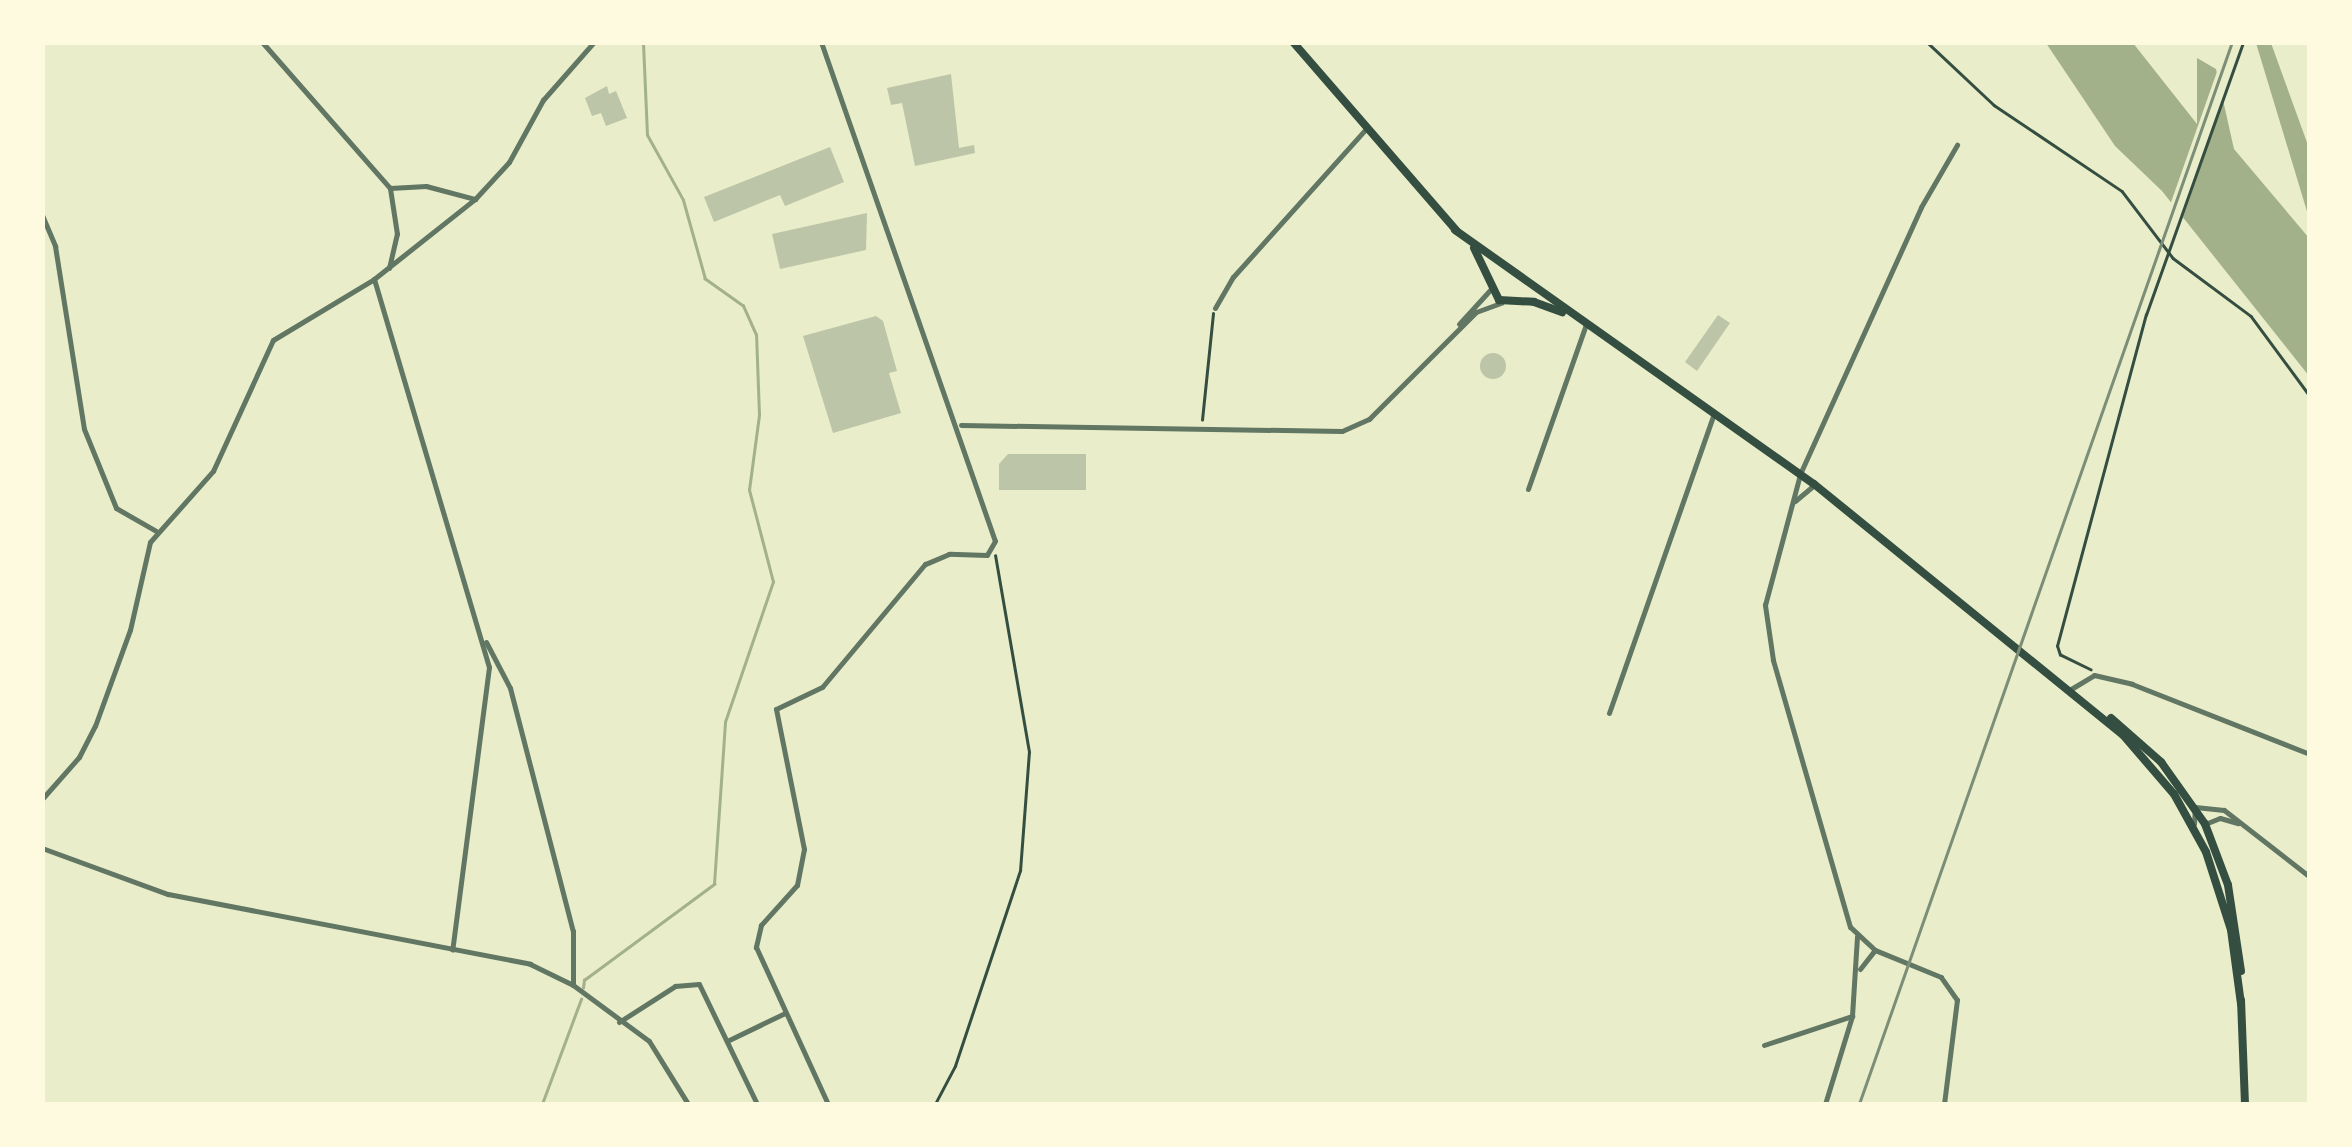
<!DOCTYPE html>
<style>
body{margin:0}
#map{position:relative;width:2352px;height:1147px;overflow:hidden;background:#e9edc9;font-family:"Golos Text",sans-serif}
div>[style]{position:absolute}
[style*='--x']{left:calc(var(--x)*1px);top:calc(var(--y)*1px);width:calc(var(--w)*1px);rotate:calc(var(--a)*1deg)}
.water>*{inset:0;background:#a3b18a}
.pier>*{inset:0;background:#e9edc9}
.stream>*{height:2.5px;margin:-1.25px;padding:0 1.25px;transform-origin:1.25px;border-radius:1.25px;background:#a3b18a}
.building>*{inset:0;background:#bcc5a7}
.round{border-radius:50%}
.path>*{height:2.5px;margin:-1.25px;padding:0 1.25px;transform-origin:1.25px;border-radius:1.25px;background:#344e41}
.minor>*{height:5px;margin:-2.5px;padding:0 2.5px;transform-origin:2.5px;border-radius:2.5px;background:#617663}
.secondary>*{height:8px;margin:-4px;padding:0 4px;transform-origin:4px;border-radius:4px;background:#344e41}
.rail>*{height:2.5px;margin:-1.25px;padding:0 1.25px;transform-origin:1.25px;border-radius:1.25px;background:#7c8e77}
span{translate:-50% -50%;white-space:nowrap;text-align:center;line-height:1.15;-webkit-text-stroke:10px #fefae0;paint-order:stroke}
.frame{position:absolute;inset:0;border:45px solid #fefae0;pointer-events:none}
</style>
<div id="map">
<div class="water">
<i style="clip-path:polygon(2046px 43px,2133px 43px,2197px 124px,2197px 58px,2216px 69px,2234px 149px,2309px 238px,2309px 376px,2162px 191px,2115px 146px)"></i>
<i style="clip-path:polygon(2256px 43px,2271px 43px,2309px 148px,2309px 218px)"></i>
</div>
<div class="pier">
<i style="clip-path:polygon(2219px 66px,2226px 93px,2181px 223px,2169px 208px)"></i>
</div>
<div class="stream">
<i style="--x:583;--y:988;--w:8;--a:-83"></i>
<i style="--x:584;--y:980;--w:162;--a:-36.4"></i>
<i style="--x:714;--y:884;--w:162;--a:-86.1"></i>
<i style="--x:725;--y:722;--w:148;--a:-71.1"></i>
<i style="--x:773;--y:582;--w:95;--a:-104.6"></i>
<i style="--x:749;--y:490;--w:76;--a:-82.4"></i>
<i style="--x:759;--y:415;--w:80;--a:-92.1"></i>
<i style="--x:756;--y:335;--w:32;--a:-114"></i>
<i style="--x:743;--y:306;--w:47;--a:-144.6"></i>
<i style="--x:705;--y:279;--w:82;--a:-105.6"></i>
<i style="--x:683;--y:200;--w:74;--a:-119"></i>
<i style="--x:647;--y:135;--w:93;--a:-92.5"></i>
<i style="--x:542;--y:1104;--w:112;--a:-69.6"></i>
</div>
<div class="building">
<i style="clip-path:polygon(951px 74px,959px 148px,974px 145px,975px 153px,915px 166px,902px 103px,891px 105px,887px 88px)"></i>
<i style="clip-path:polygon(607px 86px,609px 94px,616px 91px,627px 118px,606px 126px,601px 113px,592px 116px,585px 98px)"></i>
<i style="clip-path:polygon(830px 147px,844px 182px,785px 206px,780px 195px,714px 222px,704px 197px)"></i>
<i style="clip-path:polygon(867px 213px,866px 250px,780px 269px,772px 234px)"></i>
<i style="clip-path:polygon(1718px 315px,1730px 323px,1697px 371px,1685px 362px)"></i>
<i style="clip-path:polygon(876px 316px,883px 321px,897px 371px,889px 373px,901px 413px,833px 433px,803px 336px)"></i>
<i class="round" style="left:1480px;top:353px;width:26px;height:26px"></i>
<i style="clip-path:polygon(1008px 454px,1086px 454px,1086px 490px,999px 490px,999px 464px)"></i>
</div>
<div class="path">
<i style="--x:1927;--y:42;--w:92;--a:43.2"></i>
<i style="--x:1994;--y:105;--w:154;--a:33.9"></i>
<i style="--x:2122;--y:191;--w:84;--a:52.7"></i>
<i style="--x:2173;--y:258;--w:97;--a:36.6"></i>
<i style="--x:2251;--y:316;--w:99;--a:53.6"></i>
<i style="--x:1202;--y:420;--w:107;--a:-84.1"></i>
<i style="--x:2091;--y:670;--w:34;--a:-154"></i>
<i style="--x:2060;--y:655;--w:9;--a:-108"></i>
<i style="--x:2057;--y:646;--w:343;--a:-75"></i>
<i style="--x:2146;--y:315;--w:290;--a:-70.4"></i>
<i style="--x:935;--y:1104;--w:43;--a:-62.2"></i>
<i style="--x:955;--y:1066;--w:206;--a:-71.6"></i>
<i style="--x:1020;--y:871;--w:119;--a:-85.7"></i>
<i style="--x:1029;--y:752;--w:199;--a:-99.8"></i>
</div>
<div class="minor">
<i style="--x:262;--y:42;--w:194;--a:48.8"></i>
<i style="--x:821;--y:42;--w:528;--a:70.78"></i>
<i style="--x:995;--y:541;--w:16;--a:120"></i>
<i style="--x:987;--y:555;--w:38;--a:-178"></i>
<i style="--x:949;--y:554;--w:26;--a:157"></i>
<i style="--x:925;--y:564;--w:160;--a:129.9"></i>
<i style="--x:822;--y:687;--w:51;--a:154.4"></i>
<i style="--x:776;--y:709;--w:143;--a:78.7"></i>
<i style="--x:804;--y:849;--w:37;--a:101"></i>
<i style="--x:797;--y:885;--w:54;--a:132"></i>
<i style="--x:761;--y:925;--w:23;--a:103"></i>
<i style="--x:756;--y:947;--w:173;--a:65.4"></i>
<i style="--x:42;--y:215;--w:34;--a:67"></i>
<i style="--x:55;--y:246;--w:185;--a:81"></i>
<i style="--x:84;--y:429;--w:85;--a:67.9"></i>
<i style="--x:116;--y:508;--w:46;--a:29.9"></i>
<i style="--x:389;--y:268;--w:35;--a:-77"></i>
<i style="--x:397;--y:234;--w:47;--a:-98.7"></i>
<i style="--x:390;--y:188;--w:36;--a:-3"></i>
<i style="--x:426;--y:186;--w:51;--a:14.9"></i>
<i style="--x:374;--y:279;--w:405;--a:73.5"></i>
<i style="--x:489;--y:667;--w:285;--a:97.4"></i>
<i style="--x:1215;--y:308;--w:36;--a:-60"></i>
<i style="--x:1233;--y:277;--w:199;--a:-48.1"></i>
<i style="--x:1459;--y:324;--w:47;--a:-47.6"></i>
<i style="--x:961;--y:425;--w:381;--a:0.9"></i>
<i style="--x:1342;--y:431;--w:30;--a:-24"></i>
<i style="--x:1369;--y:419;--w:151;--a:-45"></i>
<i style="--x:1476;--y:312;--w:27;--a:-20"></i>
<i style="--x:1528;--y:489;--w:175;--a:-70.6"></i>
<i style="--x:1795;--y:501;--w:23;--a:-40"></i>
<i style="--x:486;--y:642;--w:52;--a:62.4"></i>
<i style="--x:510;--y:688;--w:251;--a:75.5"></i>
<i style="--x:573;--y:931;--w:54;--a:90"></i>
<i style="--x:2071;--y:689;--w:27;--a:-31"></i>
<i style="--x:2094;--y:675;--w:39;--a:13"></i>
<i style="--x:2132;--y:684;--w:191;--a:21.5"></i>
<i style="--x:1609;--y:713;--w:317;--a:-70.7"></i>
<i style="--x:42;--y:799;--w:56;--a:-48.6"></i>
<i style="--x:79;--y:757;--w:35;--a:-63"></i>
<i style="--x:95;--y:726;--w:102;--a:-70"></i>
<i style="--x:130;--y:630;--w:90;--a:-77.2"></i>
<i style="--x:150;--y:542;--w:95;--a:-48.4"></i>
<i style="--x:213;--y:471;--w:144;--a:-65.4"></i>
<i style="--x:273;--y:340;--w:118;--a:-31.1"></i>
<i style="--x:374;--y:279;--w:129;--a:-38.4"></i>
<i style="--x:475;--y:199;--w:50;--a:-47.4"></i>
<i style="--x:509;--y:162;--w:71;--a:-61.3"></i>
<i style="--x:543;--y:100;--w:77;--a:-48.7"></i>
<i style="--x:2194;--y:824;--w:17;--a:-87"></i>
<i style="--x:2195;--y:807;--w:29;--a:6"></i>
<i style="--x:2224;--y:810;--w:109;--a:37.9"></i>
<i style="--x:2205;--y:824;--w:16;--a:-22"></i>
<i style="--x:2220;--y:818;--w:19;--a:16"></i>
<i style="--x:42;--y:848;--w:134;--a:20.1"></i>
<i style="--x:168;--y:894;--w:369;--a:10.9"></i>
<i style="--x:530;--y:964;--w:48;--a:26"></i>
<i style="--x:573;--y:985;--w:94;--a:36.4"></i>
<i style="--x:649;--y:1041;--w:74;--a:58.2"></i>
<i style="--x:1860;--y:969;--w:24;--a:-52"></i>
<i style="--x:619;--y:1022;--w:67;--a:-32.7"></i>
<i style="--x:675;--y:986;--w:24;--a:-5"></i>
<i style="--x:699;--y:984;--w:133;--a:64.2"></i>
<i style="--x:727;--y:1041;--w:64;--a:-25.8"></i>
<i style="--x:1764;--y:1045;--w:93;--a:-18.2"></i>
<i style="--x:1825;--y:1104;--w:92;--a:-72.9"></i>
<i style="--x:1852;--y:1016;--w:80;--a:-86.4"></i>
<i style="--x:1944;--y:1104;--w:105;--a:-82.9"></i>
<i style="--x:1957;--y:1000;--w:28;--a:-125"></i>
<i style="--x:1941;--y:977;--w:71;--a:-157.8"></i>
<i style="--x:1875;--y:950;--w:34;--a:-137"></i>
<i style="--x:1850;--y:927;--w:278;--a:-106.1"></i>
<i style="--x:1773;--y:660;--w:56;--a:-98.3"></i>
<i style="--x:1765;--y:605;--w:136;--a:-75"></i>
<i style="--x:1800;--y:474;--w:293;--a:-65.6"></i>
<i style="--x:1921;--y:207;--w:72;--a:-59.9"></i>
</div>
<div class="secondary">
<i style="--x:1293;--y:42;--w:250;--a:49.1"></i>
<i style="--x:1455;--y:230;--w:440;--a:35.3"></i>
<i style="--x:1814;--y:484;--w:398;--a:39.1"></i>
<i style="--x:2123;--y:735;--w:78;--a:49.2"></i>
<i style="--x:2174;--y:794;--w:66;--a:61.1"></i>
<i style="--x:2206;--y:852;--w:82;--a:72.2"></i>
<i style="--x:2231;--y:930;--w:75;--a:82.3"></i>
<i style="--x:1474;--y:248;--w:58;--a:64.3"></i>
<i style="--x:1499;--y:300;--w:35;--a:3"></i>
<i style="--x:1534;--y:302;--w:30;--a:20"></i>
<i style="--x:2111;--y:718;--w:67;--a:41.3"></i>
<i style="--x:2161;--y:762;--w:76;--a:54.6"></i>
<i style="--x:2205;--y:824;--w:65;--a:69.3"></i>
<i style="--x:2228;--y:885;--w:87;--a:81.4"></i>
<i style="--x:2241;--y:1000;--w:104;--a:87.8"></i>
</div>
<div class="rail">
<i style="--x:1859;--y:1104;--w:1126;--a:-70.65"></i>
</div>
<div class="frame"></div>
</div>
